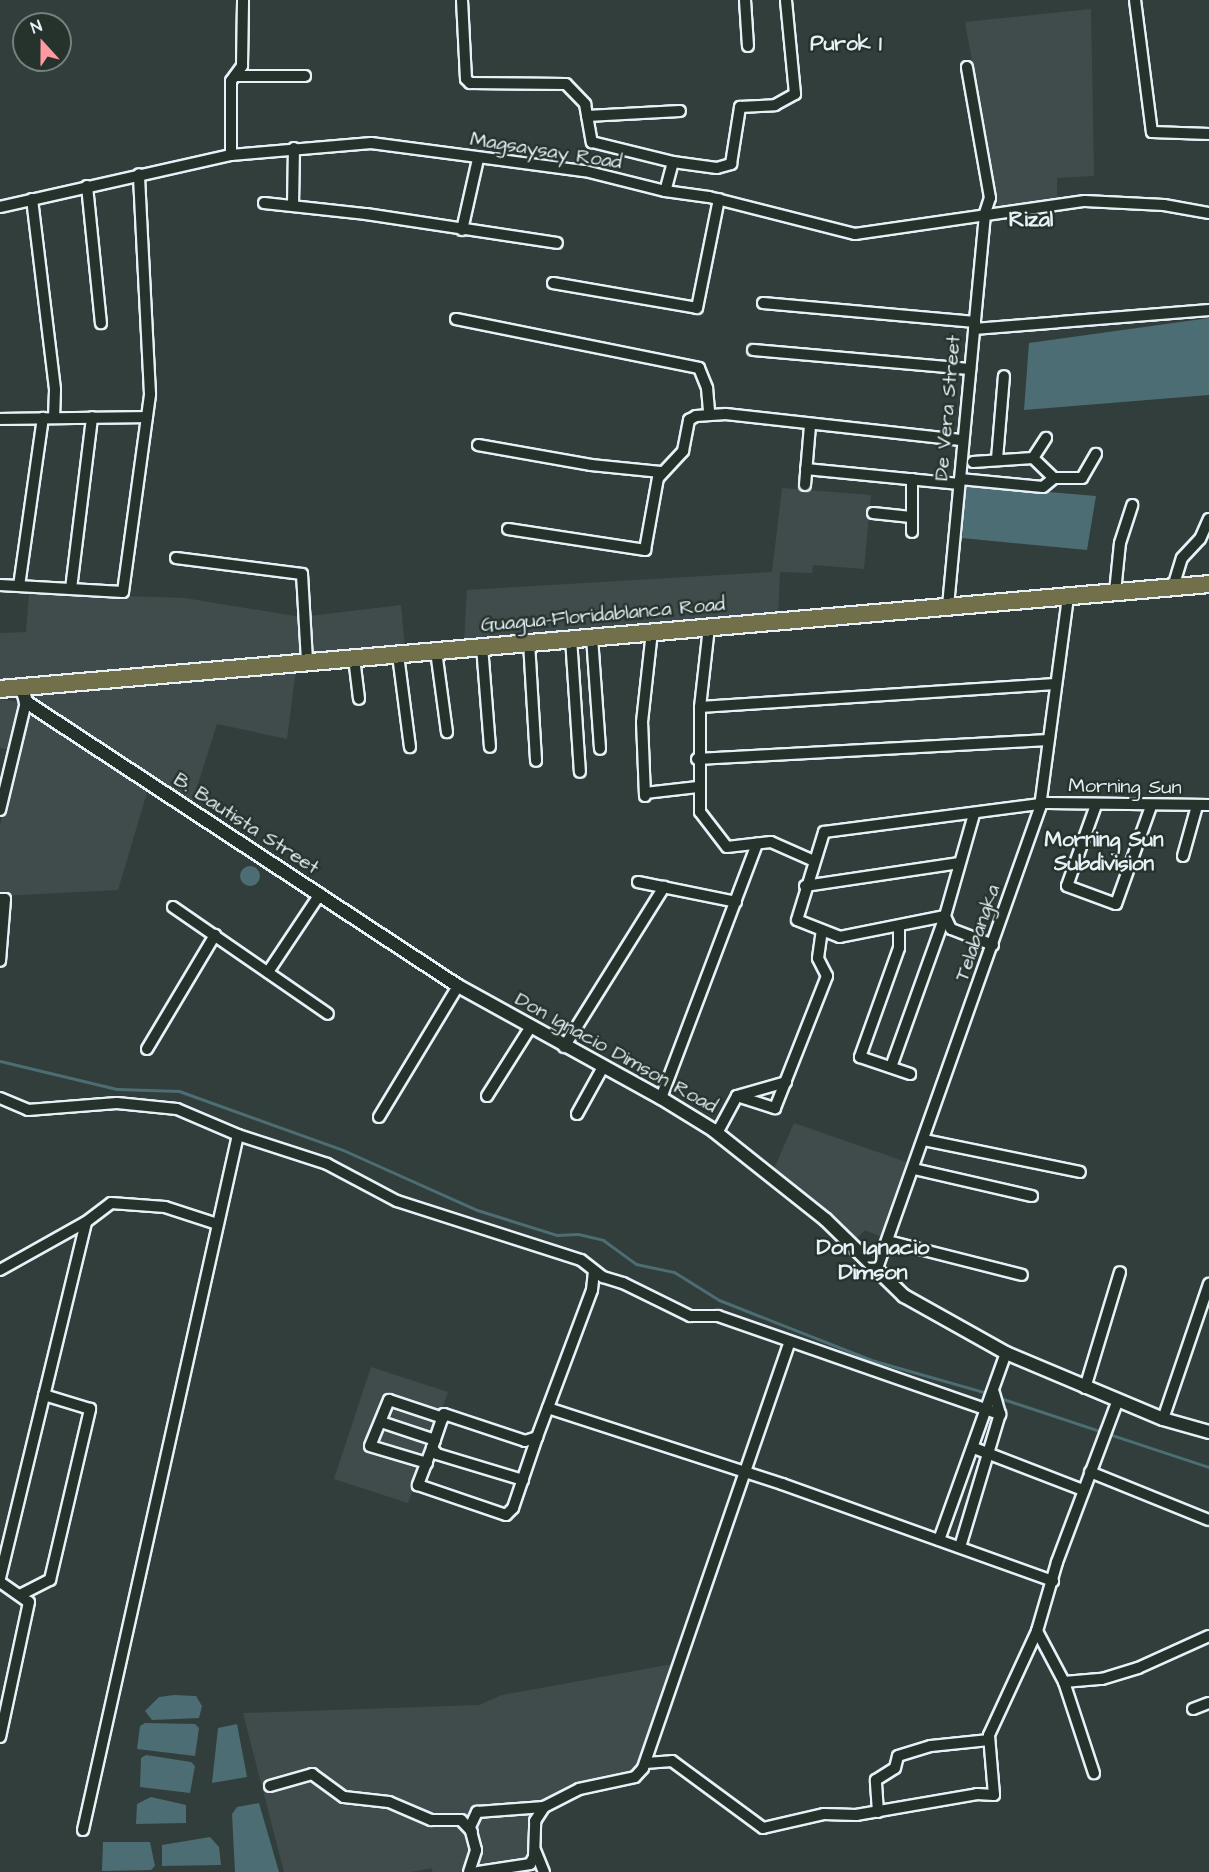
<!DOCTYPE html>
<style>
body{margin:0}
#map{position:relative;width:1209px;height:1872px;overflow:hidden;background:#323e3b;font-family:"Architects Daughter",sans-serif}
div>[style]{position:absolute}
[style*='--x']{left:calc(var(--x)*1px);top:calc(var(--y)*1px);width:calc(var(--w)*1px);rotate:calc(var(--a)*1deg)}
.built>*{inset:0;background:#404c4c}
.water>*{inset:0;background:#4c6d73}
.round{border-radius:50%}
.stream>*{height:3px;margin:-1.5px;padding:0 1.5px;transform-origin:1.5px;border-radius:1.5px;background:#4c6d73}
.roads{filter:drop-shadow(2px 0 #e8f1f8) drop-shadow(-2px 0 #e8f1f8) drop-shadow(0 2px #e8f1f8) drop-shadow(0 -2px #e8f1f8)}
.minor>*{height:10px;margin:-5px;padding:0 5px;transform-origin:5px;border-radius:5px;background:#26332d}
.tertiary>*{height:12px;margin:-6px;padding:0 6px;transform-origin:6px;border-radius:6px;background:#26332d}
.primary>*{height:16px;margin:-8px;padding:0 8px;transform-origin:8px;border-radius:8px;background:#71704a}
span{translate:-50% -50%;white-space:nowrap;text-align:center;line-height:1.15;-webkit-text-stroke:5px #26332d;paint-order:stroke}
.street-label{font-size:20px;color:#e8f1f8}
.neighbourhood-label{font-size:21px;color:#e8f1f8;font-weight:700}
.quarter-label{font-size:22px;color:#e8f1f8;font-weight:700}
.north{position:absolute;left:12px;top:12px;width:60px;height:60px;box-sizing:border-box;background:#26332d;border:2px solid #747f7e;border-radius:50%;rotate:339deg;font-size:16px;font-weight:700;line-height:24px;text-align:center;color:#e8f1f8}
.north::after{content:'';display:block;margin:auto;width:21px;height:27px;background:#ff9aa2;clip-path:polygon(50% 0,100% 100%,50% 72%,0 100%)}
</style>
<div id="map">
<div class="built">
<i style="clip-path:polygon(1091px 9px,1094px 176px,1057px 178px,1057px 198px,998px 206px,965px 22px)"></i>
<i style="clip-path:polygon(782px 488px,871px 495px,864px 569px,813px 565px,812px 573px,780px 572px,778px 615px,464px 643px,467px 590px,772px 572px)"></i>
<i style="clip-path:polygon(29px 593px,185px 598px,301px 617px,401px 605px,405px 648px,0 680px,0 633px,26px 632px)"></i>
<i style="clip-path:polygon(296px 669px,287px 739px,217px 724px,191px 806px,30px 699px,36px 692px)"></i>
<i style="clip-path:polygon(0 699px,19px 702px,11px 750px,0 748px)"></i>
<i style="clip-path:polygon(27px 708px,148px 789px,118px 890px,0 896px,0 826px)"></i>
<i style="clip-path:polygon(794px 1123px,912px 1164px,884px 1238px,865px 1230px,854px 1241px,773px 1171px)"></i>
<i style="clip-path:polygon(371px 1367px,448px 1392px,408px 1503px,334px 1479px)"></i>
<i style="clip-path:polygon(667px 1665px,674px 1665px,640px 1770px,543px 1805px,527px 1862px,521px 1872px,433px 1872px,431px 1868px,411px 1872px,284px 1872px,243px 1713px,479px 1705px,502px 1695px)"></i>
</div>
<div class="water">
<i style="clip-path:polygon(1209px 318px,1209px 395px,1024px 410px,1029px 343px)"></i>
<i style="clip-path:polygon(966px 485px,1096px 496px,1087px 550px,962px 538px)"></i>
<i class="round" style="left:240px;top:866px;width:20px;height:20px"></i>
<i style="clip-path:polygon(174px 1695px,196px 1696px,202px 1706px,199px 1718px,152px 1720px,145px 1711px,159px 1697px)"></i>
<i style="clip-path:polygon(145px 1723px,195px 1724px,199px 1728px,195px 1756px,137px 1749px,140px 1726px)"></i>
<i style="clip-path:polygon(237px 1724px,247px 1777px,212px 1783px,218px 1728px)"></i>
<i style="clip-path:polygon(146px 1755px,191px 1762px,195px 1766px,190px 1793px,140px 1787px,141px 1758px)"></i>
<i style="clip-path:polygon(151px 1797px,186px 1805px,186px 1823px,136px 1824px,137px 1804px)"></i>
<i style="clip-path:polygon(259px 1803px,279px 1872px,235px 1872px,232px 1814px,237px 1807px)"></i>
<i style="clip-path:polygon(210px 1837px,219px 1847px,221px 1865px,162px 1866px,162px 1845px)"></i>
<i style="clip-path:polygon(103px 1842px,150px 1842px,155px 1866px,151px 1870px,102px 1871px)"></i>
</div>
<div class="stream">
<i style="--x:0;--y:1061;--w:120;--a:13.5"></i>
<i style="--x:117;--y:1089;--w:62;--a:1.8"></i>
<i style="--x:179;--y:1091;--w:174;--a:19.8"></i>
<i style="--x:343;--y:1150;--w:147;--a:24.1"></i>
<i style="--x:477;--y:1210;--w:84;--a:17.4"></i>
<i style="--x:557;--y:1235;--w:21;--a:-3"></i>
<i style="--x:578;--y:1234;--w:26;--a:13"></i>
<i style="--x:603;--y:1240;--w:41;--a:36"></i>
<i style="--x:636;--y:1264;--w:39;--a:12"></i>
<i style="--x:674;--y:1272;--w:53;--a:31.9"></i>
<i style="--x:719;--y:1300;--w:163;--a:21.5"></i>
<i style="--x:871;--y:1360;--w:121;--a:15.9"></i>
<i style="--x:1003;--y:1399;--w:217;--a:18.3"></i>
</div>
<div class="roads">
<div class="minor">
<i style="--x:462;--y:0;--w:79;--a:87.1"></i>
<i style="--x:466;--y:79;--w:6;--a:45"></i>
<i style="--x:470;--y:83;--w:96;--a:0.6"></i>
<i style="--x:566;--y:84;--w:28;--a:46"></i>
<i style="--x:585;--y:104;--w:39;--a:80"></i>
<i style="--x:592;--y:142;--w:83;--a:13.9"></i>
<i style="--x:673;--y:162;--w:30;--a:105"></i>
<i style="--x:745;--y:0;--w:46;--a:86.3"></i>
<i style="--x:1135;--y:0;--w:133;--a:82.7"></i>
<i style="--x:1152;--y:132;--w:57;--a:2"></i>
<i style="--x:235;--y:76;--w:70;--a:0"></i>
<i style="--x:587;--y:116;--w:93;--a:-3.1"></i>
<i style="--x:231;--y:155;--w:74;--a:-90"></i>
<i style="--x:231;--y:81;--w:19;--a:-54"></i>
<i style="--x:242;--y:66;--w:66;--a:-89.1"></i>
<i style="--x:673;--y:162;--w:44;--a:7.8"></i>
<i style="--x:717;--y:168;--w:15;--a:-16"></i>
<i style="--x:731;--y:164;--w:58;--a:-81"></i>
<i style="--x:740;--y:107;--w:35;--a:-3"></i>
<i style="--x:775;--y:105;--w:23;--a:-29"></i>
<i style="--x:795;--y:94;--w:94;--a:-95.5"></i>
<i style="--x:87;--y:186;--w:138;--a:84.2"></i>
<i style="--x:32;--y:199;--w:192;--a:83.1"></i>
<i style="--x:55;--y:390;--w:28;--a:92"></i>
<i style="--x:264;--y:203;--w:103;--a:6.2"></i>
<i style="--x:366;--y:214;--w:193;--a:8.6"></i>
<i style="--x:293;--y:205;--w:57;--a:-89"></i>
<i style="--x:0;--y:207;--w:237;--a:-12.7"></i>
<i style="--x:231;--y:155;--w:141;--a:-4.9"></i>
<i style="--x:371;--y:143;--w:216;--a:7.5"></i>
<i style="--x:585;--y:171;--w:82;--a:14"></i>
<i style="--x:665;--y:191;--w:44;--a:7.8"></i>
<i style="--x:709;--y:197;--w:151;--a:14.2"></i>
<i style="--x:855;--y:234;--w:232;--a:-8.2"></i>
<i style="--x:1085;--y:201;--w:79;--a:2.9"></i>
<i style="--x:1164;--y:205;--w:46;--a:10.1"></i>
<i style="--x:462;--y:230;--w:73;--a:-77.3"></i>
<i style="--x:553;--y:283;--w:146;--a:9.8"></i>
<i style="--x:697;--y:308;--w:111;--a:-78.6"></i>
<i style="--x:763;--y:303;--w:213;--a:5.1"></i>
<i style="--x:456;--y:319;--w:248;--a:11.4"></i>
<i style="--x:699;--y:368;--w:22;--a:68"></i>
<i style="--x:707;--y:388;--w:25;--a:85"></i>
<i style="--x:974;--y:329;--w:236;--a:-4.6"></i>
<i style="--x:753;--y:350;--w:218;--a:5"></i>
<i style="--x:0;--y:419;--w:147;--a:-0.8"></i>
<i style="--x:478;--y:445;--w:115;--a:10"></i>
<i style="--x:591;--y:465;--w:70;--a:5.7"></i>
<i style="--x:1033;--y:458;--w:29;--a:44"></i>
<i style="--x:1054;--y:478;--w:28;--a:0"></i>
<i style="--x:1082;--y:478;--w:28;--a:-60"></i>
<i style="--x:997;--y:459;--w:83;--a:-85.2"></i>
<i style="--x:973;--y:462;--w:60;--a:-3.8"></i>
<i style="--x:1033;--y:458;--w:24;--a:-57"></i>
<i style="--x:806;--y:469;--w:154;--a:5.6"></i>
<i style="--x:960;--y:479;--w:83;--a:5.5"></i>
<i style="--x:1043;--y:487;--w:14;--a:-39"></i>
<i style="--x:805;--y:485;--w:60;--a:-85.2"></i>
<i style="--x:873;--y:513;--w:38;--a:6"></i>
<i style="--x:508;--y:529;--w:139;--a:8.7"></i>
<i style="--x:645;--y:550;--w:73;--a:-79.8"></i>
<i style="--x:658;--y:478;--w:37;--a:-47"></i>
<i style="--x:683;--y:451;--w:32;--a:-79"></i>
<i style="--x:689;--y:420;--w:8;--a:-30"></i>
<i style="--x:696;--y:416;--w:30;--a:-4"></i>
<i style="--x:726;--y:414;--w:238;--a:6.3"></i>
<i style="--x:912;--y:532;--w:53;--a:-90"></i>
<i style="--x:176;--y:558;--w:127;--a:7.2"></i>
<i style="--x:302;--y:574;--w:88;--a:86.7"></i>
<i style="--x:0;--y:585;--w:123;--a:3.3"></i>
<i style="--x:123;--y:592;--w:200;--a:-82.2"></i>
<i style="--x:150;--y:394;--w:220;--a:-92.9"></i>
<i style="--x:19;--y:586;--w:170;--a:-81.9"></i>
<i style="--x:1173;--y:587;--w:30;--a:-73"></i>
<i style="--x:1182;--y:558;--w:26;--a:-47"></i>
<i style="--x:1200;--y:539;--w:22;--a:-66"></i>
<i style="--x:71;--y:589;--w:173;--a:-83"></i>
<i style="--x:1115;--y:592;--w:49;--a:-84.2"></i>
<i style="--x:1120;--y:543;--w:40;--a:-72"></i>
<i style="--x:948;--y:606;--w:395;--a:-84.6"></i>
<i style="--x:985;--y:213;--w:16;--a:-72"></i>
<i style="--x:990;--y:198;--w:133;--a:-100"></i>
<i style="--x:709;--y:627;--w:81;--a:96.4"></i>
<i style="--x:700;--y:707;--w:105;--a:90"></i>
<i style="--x:700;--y:812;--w:44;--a:52.4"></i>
<i style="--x:727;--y:847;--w:44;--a:-6.5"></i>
<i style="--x:771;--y:842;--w:47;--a:23.8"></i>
<i style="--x:592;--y:637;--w:112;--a:85.9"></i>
<i style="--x:571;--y:638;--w:134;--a:86.2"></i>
<i style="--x:529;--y:642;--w:119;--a:86.6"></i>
<i style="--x:482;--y:646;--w:101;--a:85.5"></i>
<i style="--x:436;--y:651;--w:82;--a:82.3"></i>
<i style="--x:398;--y:655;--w:93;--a:82.6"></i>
<i style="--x:354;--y:658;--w:41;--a:83"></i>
<i style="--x:700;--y:707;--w:356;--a:-3.7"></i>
<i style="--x:697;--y:759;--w:352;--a:-3.1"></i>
<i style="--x:645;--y:793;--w:53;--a:-6.5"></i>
<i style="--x:645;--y:796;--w:74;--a:-92.3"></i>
<i style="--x:642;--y:722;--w:92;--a:-83.7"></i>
<i style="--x:1096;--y:805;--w:86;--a:109.7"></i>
<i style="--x:1067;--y:886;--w:52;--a:20.2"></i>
<i style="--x:1116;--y:904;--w:104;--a:-70.3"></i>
<i style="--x:0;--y:810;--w:111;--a:-76.5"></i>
<i style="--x:1183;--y:856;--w:52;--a:-74.4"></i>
<i style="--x:638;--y:882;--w:100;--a:11.5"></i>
<i style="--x:805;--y:886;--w:156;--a:-8.5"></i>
<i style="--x:0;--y:899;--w:5;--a:0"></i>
<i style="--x:5;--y:899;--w:62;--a:94.6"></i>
<i style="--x:173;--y:907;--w:188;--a:34.6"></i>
<i style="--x:899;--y:927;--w:21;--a:90"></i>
<i style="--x:899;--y:948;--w:116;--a:109.7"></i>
<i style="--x:860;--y:1057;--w:53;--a:18.8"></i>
<i style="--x:993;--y:945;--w:45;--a:-159.1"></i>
<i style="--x:951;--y:929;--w:14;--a:-115"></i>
<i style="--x:945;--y:916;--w:107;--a:168.7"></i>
<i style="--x:840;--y:937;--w:46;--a:-158.4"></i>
<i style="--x:797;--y:920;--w:92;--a:-72.9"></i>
<i style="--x:824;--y:832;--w:226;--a:-7.4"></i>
<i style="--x:1048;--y:803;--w:161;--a:0.7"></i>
<i style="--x:268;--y:972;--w:94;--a:-56.3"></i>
<i style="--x:564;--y:1047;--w:189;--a:-58"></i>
<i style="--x:147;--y:1049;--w:133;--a:-59.2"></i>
<i style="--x:891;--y:1067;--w:160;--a:-70.3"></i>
<i style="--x:945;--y:916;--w:106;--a:-74.1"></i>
<i style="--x:487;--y:1096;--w:80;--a:-57.7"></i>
<i style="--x:737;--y:1096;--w:51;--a:-15.9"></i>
<i style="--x:0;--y:1098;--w:30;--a:23"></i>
<i style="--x:28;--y:1110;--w:89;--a:-4.5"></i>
<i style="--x:117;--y:1103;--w:60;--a:5.7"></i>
<i style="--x:177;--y:1109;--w:66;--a:23.1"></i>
<i style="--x:238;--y:1135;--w:94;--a:18"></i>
<i style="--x:327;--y:1164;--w:79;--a:27.9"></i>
<i style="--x:397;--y:1201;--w:193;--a:17.8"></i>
<i style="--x:581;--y:1260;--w:28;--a:38"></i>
<i style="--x:603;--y:1277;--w:21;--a:17"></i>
<i style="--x:623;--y:1283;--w:75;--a:26.2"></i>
<i style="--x:690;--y:1316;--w:28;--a:0"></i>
<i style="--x:718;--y:1316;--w:299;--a:19.2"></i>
<i style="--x:661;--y:1098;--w:272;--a:-69.3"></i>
<i style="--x:577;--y:1114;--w:54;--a:-61"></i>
<i style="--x:379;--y:1117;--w:153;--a:-58.9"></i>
<i style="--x:717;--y:1133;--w:42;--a:-61.6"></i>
<i style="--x:737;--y:1096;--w:40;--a:18"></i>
<i style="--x:775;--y:1108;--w:142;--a:-68.5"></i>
<i style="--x:827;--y:976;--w:20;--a:-117"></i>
<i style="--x:818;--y:958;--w:28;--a:-82"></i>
<i style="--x:924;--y:1140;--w:159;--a:11.6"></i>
<i style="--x:914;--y:1169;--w:121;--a:12.9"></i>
<i style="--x:888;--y:1241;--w:138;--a:14.2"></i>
<i style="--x:0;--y:1270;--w:98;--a:-29.2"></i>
<i style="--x:86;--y:1222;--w:31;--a:-37"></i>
<i style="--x:111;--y:1203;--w:54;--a:4.2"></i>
<i style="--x:165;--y:1207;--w:55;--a:18.1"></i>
<i style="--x:876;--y:1271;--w:492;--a:-70.5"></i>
<i style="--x:1040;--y:807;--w:213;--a:-82.4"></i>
<i style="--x:1085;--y:1388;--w:121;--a:-73.2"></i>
<i style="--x:548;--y:1408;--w:246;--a:18"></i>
<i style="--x:782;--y:1484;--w:288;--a:19.7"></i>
<i style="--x:1163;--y:1419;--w:143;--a:-71.2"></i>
<i style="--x:381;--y:1422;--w:57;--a:18.4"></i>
<i style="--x:432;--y:1448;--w:40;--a:111"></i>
<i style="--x:418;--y:1485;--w:93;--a:18.8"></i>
<i style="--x:506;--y:1515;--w:10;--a:-45"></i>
<i style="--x:513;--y:1508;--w:75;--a:-71.3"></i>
<i style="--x:974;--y:1448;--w:117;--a:21.1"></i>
<i style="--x:427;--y:1463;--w:59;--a:-163.4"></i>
<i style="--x:370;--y:1446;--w:50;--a:-67.6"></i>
<i style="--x:389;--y:1400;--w:57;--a:18.4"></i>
<i style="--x:1090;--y:1472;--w:128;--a:22"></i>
<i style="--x:523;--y:1480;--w:90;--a:-163.2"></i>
<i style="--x:437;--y:1454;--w:8;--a:-130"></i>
<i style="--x:432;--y:1448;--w:36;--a:-71"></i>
<i style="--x:444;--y:1414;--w:85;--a:18.4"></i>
<i style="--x:525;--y:1441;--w:13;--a:-18"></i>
<i style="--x:537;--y:1437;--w:157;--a:-69.5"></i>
<i style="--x:592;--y:1290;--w:18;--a:-84"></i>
<i style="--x:939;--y:1540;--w:199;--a:-70.3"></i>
<i style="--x:960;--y:1547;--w:139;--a:-73.3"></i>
<i style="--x:1000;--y:1414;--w:22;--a:-106"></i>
<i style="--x:0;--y:1578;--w:366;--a:-76.4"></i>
<i style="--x:0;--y:1582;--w:35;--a:35"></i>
<i style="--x:29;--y:1602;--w:138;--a:102.1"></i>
<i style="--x:20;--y:1595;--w:34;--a:-27"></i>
<i style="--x:50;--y:1580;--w:176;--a:-76.8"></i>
<i style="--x:90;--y:1409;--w:48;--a:-163.1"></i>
<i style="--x:1037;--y:1631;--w:58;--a:62.1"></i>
<i style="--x:1064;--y:1682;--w:96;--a:71.8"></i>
<i style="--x:1064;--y:1682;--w:38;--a:-5"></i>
<i style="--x:1102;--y:1679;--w:38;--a:-17"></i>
<i style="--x:1138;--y:1668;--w:78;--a:-24.3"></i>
<i style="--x:1193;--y:1709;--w:17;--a:-21"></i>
<i style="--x:645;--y:1763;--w:27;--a:-4"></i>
<i style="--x:672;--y:1761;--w:113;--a:36.4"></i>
<i style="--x:763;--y:1828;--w:63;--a:-12.9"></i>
<i style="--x:824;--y:1814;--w:32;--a:2"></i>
<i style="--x:856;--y:1815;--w:123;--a:-9.8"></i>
<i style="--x:977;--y:1794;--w:17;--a:3"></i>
<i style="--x:994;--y:1795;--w:60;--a:-94.8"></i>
<i style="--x:989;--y:1735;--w:115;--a:-65.2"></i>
<i style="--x:1037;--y:1631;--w:72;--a:-73.8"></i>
<i style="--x:1057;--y:1562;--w:171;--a:-69.4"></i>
<i style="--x:270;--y:1786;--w:44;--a:-15.9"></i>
<i style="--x:312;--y:1774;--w:39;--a:36"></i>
<i style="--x:344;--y:1797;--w:45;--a:6.3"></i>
<i style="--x:389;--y:1802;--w:46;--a:23.2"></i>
<i style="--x:431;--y:1820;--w:30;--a:0"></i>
<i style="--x:461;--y:1820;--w:16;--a:47"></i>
<i style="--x:878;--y:1812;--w:32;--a:-94"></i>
<i style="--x:876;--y:1780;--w:22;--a:-32"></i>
<i style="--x:895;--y:1768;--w:12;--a:-76"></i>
<i style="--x:898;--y:1756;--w:34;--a:-17"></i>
<i style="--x:931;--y:1746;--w:58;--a:-5.9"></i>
<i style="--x:83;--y:1830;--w:712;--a:-77.43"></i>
<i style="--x:535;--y:1850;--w:24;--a:68"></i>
<i style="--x:469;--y:1872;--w:23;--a:-72"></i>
<i style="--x:476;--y:1850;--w:24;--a:-105"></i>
<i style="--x:470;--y:1827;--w:17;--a:-65"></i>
<i style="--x:477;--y:1812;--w:67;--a:-4.3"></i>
<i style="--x:544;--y:1807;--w:39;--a:-27"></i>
<i style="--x:579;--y:1789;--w:57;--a:-12.1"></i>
<i style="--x:635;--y:1777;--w:12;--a:-48"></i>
<i style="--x:643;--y:1768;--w:449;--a:-71"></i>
<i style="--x:478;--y:1872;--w:53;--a:-8.7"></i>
<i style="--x:530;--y:1864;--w:8;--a:-60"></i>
<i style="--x:534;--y:1857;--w:36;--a:-88"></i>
<i style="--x:535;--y:1821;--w:17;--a:-57"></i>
</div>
<div class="tertiary">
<i style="--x:22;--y:688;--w:15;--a:74"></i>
<i style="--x:26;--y:702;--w:517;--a:33.32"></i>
<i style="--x:458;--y:986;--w:232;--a:28.9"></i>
<i style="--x:661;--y:1098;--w:61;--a:31.6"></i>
<i style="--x:713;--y:1130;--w:144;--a:38.5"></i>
<i style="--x:826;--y:1220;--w:109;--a:44.3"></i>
<i style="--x:904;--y:1296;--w:117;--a:29.2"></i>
<i style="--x:1006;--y:1353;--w:170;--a:22.8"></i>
<i style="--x:1163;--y:1419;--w:48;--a:15.8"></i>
</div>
<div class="primary">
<i style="--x:0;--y:689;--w:1214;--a:-4.96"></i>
</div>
</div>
<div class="street-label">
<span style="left:546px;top:151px;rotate:9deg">Magsaysay Road</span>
<span style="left:948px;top:408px;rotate:-85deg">De Vera Street</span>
<span style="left:603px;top:615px;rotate:-5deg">Guagua-Floridablanca Road</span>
<span style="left:1125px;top:787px;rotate:1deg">Morning Sun</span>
<span style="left:246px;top:824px;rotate:33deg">B. Bautista Street</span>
<span style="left:978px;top:933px;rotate:-71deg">Telabangka</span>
<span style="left:616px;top:1053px;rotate:29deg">Don Ignacio Dimson Road</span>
</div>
<div class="neighbourhood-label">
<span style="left:846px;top:44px">Purok 1</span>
<span style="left:1104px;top:852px">Morning Sun<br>Subdivision</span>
</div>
<div class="quarter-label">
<span style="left:1031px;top:220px">Rizal</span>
<span style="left:873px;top:1260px">Don Ignacio<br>Dimson</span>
</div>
<div class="north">N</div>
</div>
